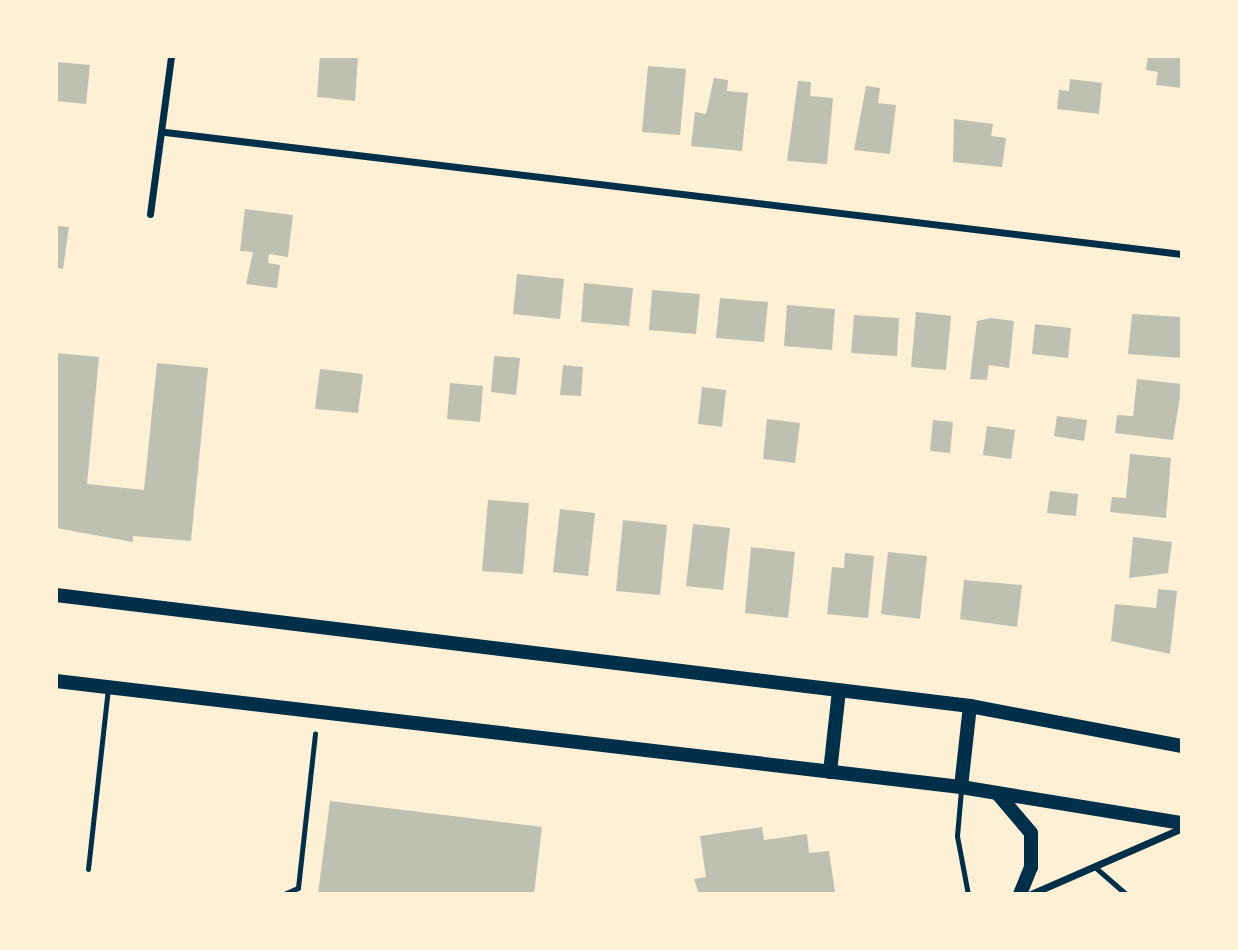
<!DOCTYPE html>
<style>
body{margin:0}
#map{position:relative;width:1238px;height:950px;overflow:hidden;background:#fdf0d5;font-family:Cabin,sans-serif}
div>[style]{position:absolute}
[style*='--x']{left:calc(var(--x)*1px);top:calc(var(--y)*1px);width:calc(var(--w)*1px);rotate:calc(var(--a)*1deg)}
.building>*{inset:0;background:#bec0b2}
.path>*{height:4.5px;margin:-2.25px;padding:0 2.25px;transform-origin:2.25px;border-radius:2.25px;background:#003049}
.service>*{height:5px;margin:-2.5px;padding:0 2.5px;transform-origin:2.5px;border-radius:2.5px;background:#003049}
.minor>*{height:7px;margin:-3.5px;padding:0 3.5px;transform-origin:3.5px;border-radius:3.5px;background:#003049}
.secondary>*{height:14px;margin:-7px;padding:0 7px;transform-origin:7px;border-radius:7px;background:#003049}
span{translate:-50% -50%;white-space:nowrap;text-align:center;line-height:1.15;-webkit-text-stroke:5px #fdf0d5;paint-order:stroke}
.frame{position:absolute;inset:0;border:58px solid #fdf0d5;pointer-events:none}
</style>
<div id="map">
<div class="building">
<i style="clip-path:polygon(320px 56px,358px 56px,355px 101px,317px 97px)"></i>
<i style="clip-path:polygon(1148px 56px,1182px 56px,1182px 88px,1156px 85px,1158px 72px,1146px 70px)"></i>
<i style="clip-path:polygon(56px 62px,90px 65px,86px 104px,56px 101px)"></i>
<i style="clip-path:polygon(648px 66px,686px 69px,680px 135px,642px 132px)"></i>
<i style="clip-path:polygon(714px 78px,728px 80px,727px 91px,748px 93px,742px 151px,691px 146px,695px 112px,706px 114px)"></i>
<i style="clip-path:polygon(1070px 79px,1102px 83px,1099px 114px,1057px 109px,1059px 90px,1069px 91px)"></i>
<i style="clip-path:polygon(798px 81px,811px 82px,810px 96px,833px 98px,827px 164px,787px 161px)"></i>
<i style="clip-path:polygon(866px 86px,880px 88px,878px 103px,896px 105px,890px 154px,854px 150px)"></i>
<i style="clip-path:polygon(954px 119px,993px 124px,991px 136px,1006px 138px,1002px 167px,953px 162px)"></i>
<i style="clip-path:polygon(245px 209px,293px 215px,288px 257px,269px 254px,268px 263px,280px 265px,277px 288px,246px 284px,253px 252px,240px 251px)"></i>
<i style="clip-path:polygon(56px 226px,69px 227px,63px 269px,56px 268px)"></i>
<i style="clip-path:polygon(517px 274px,564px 279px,560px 319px,513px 314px)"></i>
<i style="clip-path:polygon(584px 283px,633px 288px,629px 326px,581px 322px)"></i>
<i style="clip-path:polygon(652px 290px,700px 294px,696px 334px,649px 330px)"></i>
<i style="clip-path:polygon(720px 298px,768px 302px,764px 342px,716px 338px)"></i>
<i style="clip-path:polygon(787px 305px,835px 309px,832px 350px,784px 346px)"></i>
<i style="clip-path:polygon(916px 312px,951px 316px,946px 370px,911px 367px)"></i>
<i style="clip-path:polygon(1132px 314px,1182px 317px,1182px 358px,1128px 354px)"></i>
<i style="clip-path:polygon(854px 315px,899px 318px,897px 356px,851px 353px)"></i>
<i style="clip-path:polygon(991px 318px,1014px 321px,1009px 368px,989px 365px,987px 380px,970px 379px,977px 321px)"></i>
<i style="clip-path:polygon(1035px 324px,1071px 328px,1068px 358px,1032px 354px)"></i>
<i style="clip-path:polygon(56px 353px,99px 357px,87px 484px,144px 490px,157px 363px,208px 368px,191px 541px,133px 536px,133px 542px,56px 528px)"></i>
<i style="clip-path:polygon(494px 356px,520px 358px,516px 395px,491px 392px)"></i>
<i style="clip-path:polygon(563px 365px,583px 367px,581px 396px,560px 395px)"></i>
<i style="clip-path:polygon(320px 369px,363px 374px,358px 413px,315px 409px)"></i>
<i style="clip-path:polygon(1137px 379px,1182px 384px,1173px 440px,1115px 433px,1117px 415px,1133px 416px)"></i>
<i style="clip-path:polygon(450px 383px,483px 386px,480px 422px,447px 419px)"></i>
<i style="clip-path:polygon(702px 387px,726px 390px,722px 427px,698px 424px)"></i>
<i style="clip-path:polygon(1057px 416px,1087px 420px,1084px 441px,1054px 436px)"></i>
<i style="clip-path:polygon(767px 419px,800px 423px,795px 463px,763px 459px)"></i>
<i style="clip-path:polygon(933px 420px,953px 422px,950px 453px,930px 451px)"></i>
<i style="clip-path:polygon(987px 426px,1015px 430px,1011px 459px,983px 455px)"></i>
<i style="clip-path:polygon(1130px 454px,1171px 458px,1166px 518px,1110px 512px,1112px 497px,1126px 498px)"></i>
<i style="clip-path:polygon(1050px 491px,1078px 494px,1076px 516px,1047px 513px)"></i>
<i style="clip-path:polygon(488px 500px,529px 503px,523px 574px,482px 571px)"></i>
<i style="clip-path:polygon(560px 509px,595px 513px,588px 576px,553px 572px)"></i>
<i style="clip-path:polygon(623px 520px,667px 525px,660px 595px,616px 591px)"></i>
<i style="clip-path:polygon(693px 524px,730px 528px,723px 590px,686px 586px)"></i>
<i style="clip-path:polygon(1133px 537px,1172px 542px,1168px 573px,1129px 578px)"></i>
<i style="clip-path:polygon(751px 547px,795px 552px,788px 618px,745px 613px)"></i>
<i style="clip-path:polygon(888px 552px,927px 556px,920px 619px,881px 614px)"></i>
<i style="clip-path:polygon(845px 553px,874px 556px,868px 618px,827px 614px,832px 567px,844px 568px)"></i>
<i style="clip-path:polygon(964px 580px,1022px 585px,1017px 627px,960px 619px)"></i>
<i style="clip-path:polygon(1158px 589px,1177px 591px,1170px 654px,1111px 641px,1115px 604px,1156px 608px)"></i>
<i style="clip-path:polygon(330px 801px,542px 827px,534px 894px,318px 894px)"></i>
<i style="clip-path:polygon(762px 827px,764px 840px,807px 834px,809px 853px,829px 851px,835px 892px,699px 894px,694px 879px,706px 877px,700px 836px)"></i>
</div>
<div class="path">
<i style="--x:284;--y:894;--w:15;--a:-23"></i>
<i style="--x:298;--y:888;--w:155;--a:-83.7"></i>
</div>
<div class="service">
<i style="--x:961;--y:790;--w:46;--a:95"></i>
<i style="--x:957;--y:836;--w:59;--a:79.3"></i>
<i style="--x:1096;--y:868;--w:40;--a:41"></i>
<i style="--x:88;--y:869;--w:183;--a:-83.7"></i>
</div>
<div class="minor">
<i style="--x:165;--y:132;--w:1024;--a:6.84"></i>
<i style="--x:150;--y:214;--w:159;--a:-82.4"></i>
<i style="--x:1031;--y:894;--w:165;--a:-23.6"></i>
</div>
<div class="secondary">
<i style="--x:56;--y:595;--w:921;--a:6.92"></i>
<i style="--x:970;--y:706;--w:216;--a:10.7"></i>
<i style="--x:56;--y:681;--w:911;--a:6.68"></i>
<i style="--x:961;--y:787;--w:224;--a:9.3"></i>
<i style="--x:830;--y:772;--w:82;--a:-83.7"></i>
<i style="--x:961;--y:787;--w:81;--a:-83.7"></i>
<i style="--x:997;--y:793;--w:52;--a:49.6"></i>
<i style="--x:1031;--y:833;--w:34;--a:90"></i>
<i style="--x:1031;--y:867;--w:29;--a:112"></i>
</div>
<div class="frame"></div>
</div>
